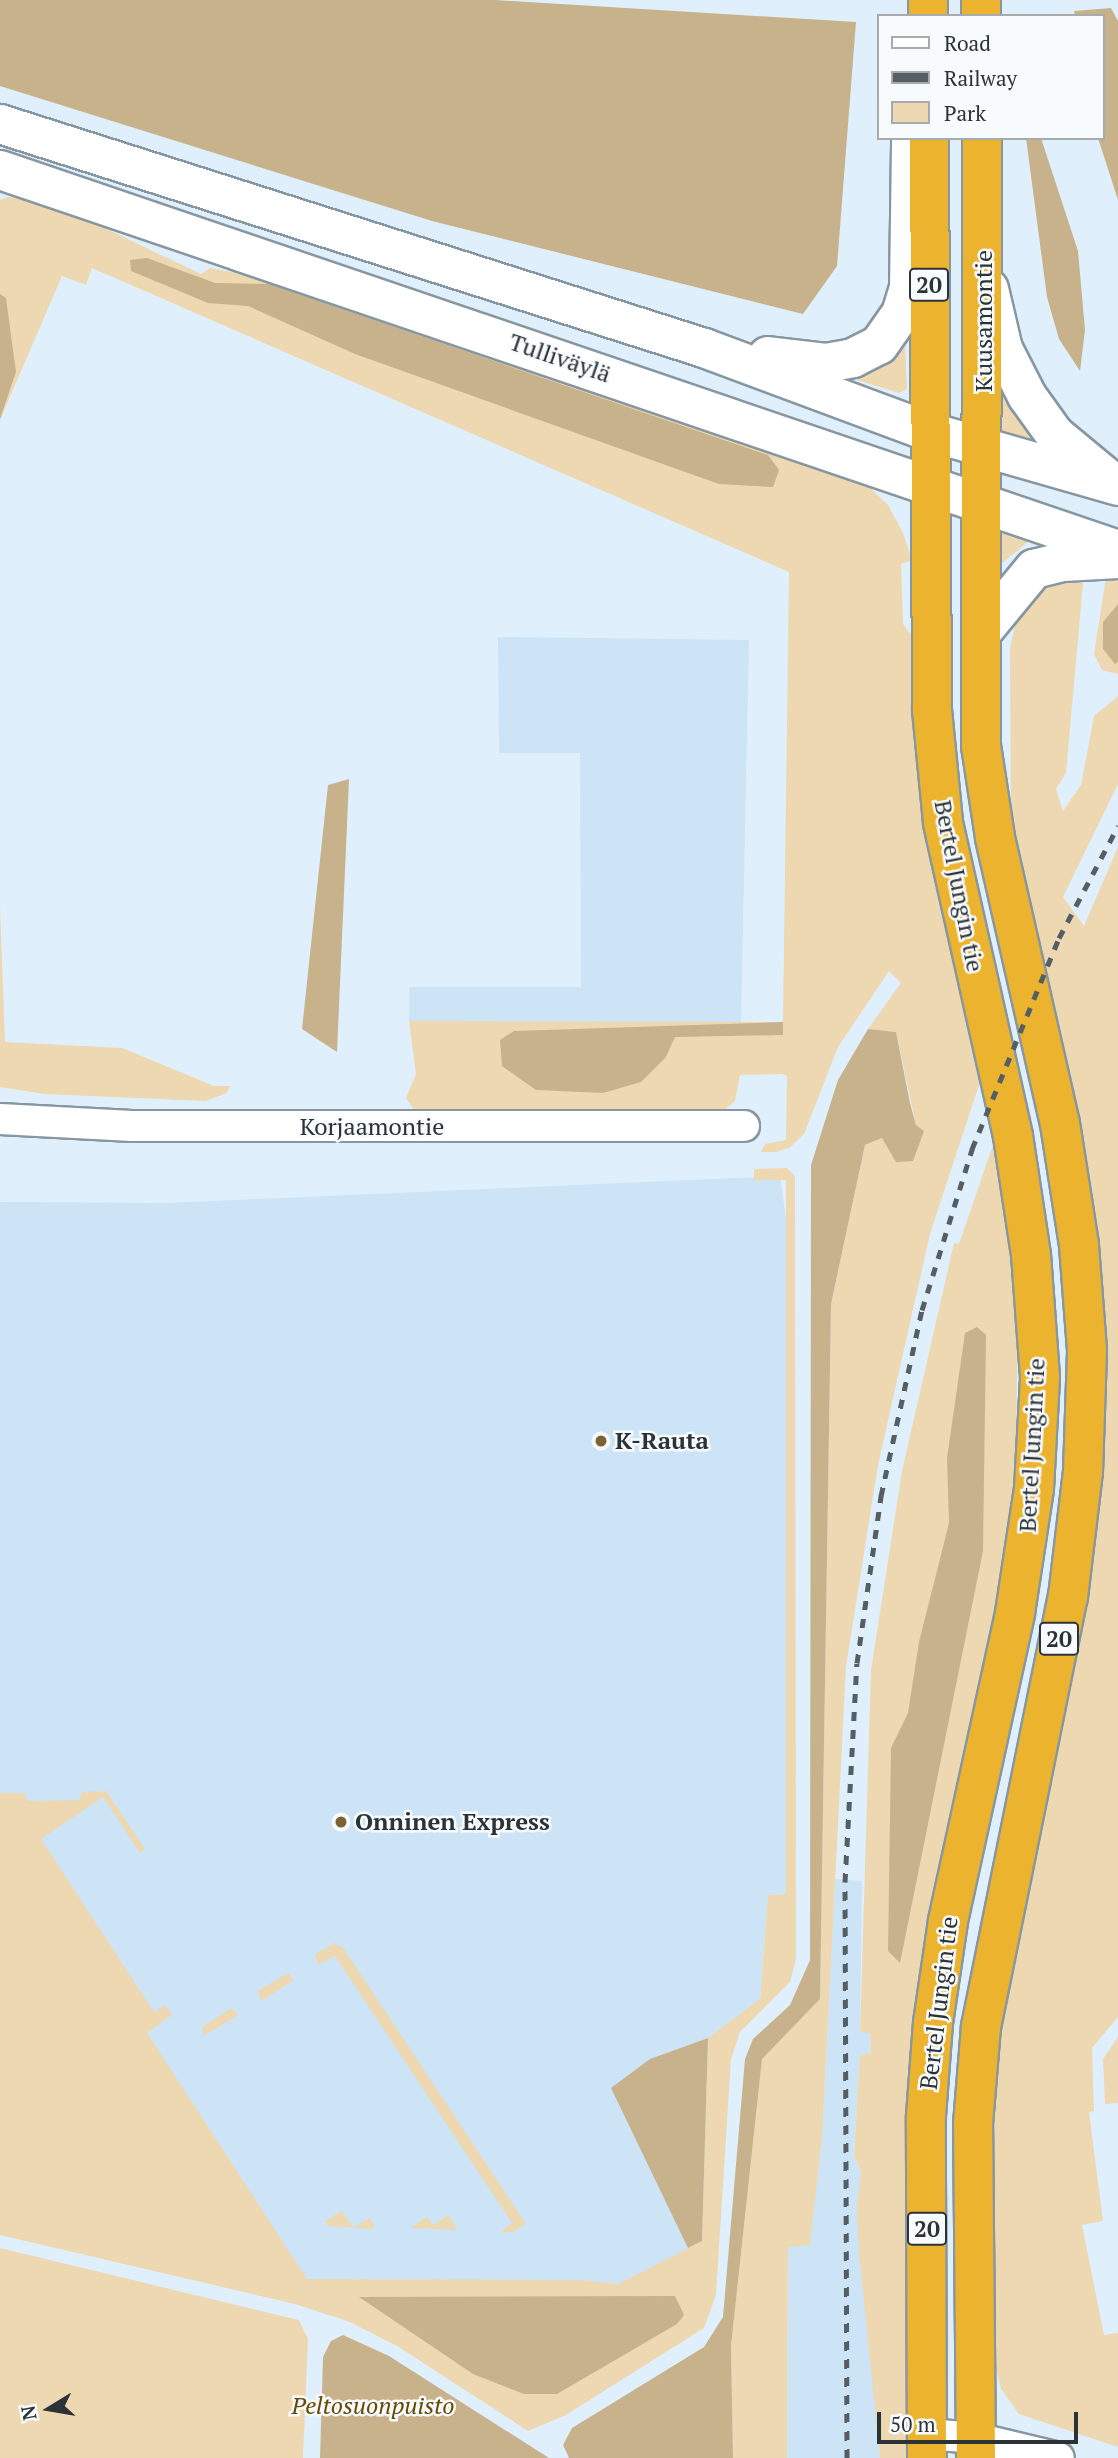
<!DOCTYPE html>
<meta charset="utf-8">
<style>
body{margin:0}
#map{position:relative;width:1118px;height:2458px;overflow:hidden;background:#dff0fc;font-family:"PT Serif",serif}
div>[style]{position:absolute}
[style*='--x']{left:calc(var(--x)*1px);top:calc(var(--y)*1px);width:calc(var(--w)*1px);rotate:calc(var(--a)*1deg)}
.built>*{inset:0;background:#cce4f5}
.green>*{inset:0;background:#edd8b1}
.forest>*{inset:0;background:#c7b28b}
.roads{filter:drop-shadow(2px 0 #8797a2) drop-shadow(-2px 0 #8797a2) drop-shadow(0 2px #8797a2) drop-shadow(0 -2px #8797a2)}
.street>*{height:30px;margin:-15px;padding:0 15px;transform-origin:15px;border-radius:15px;background:#fff}
.secondary>*{height:38px;margin:-19px;padding:0 19px;transform-origin:19px;border-radius:19px;background:#fff}
.highway>*{height:38px;margin:-19px;padding:0 19px;transform-origin:19px;border-radius:19px;background:#ecb42e}
.rail>*{height:5px;margin-top:-2.5px;transform-origin:0;background:repeating-linear-gradient(90deg,#545e63 0 9px,transparent 0 18px)}
.dots>*{width:19px;height:19px;translate:-50% -50%;box-sizing:border-box;border:4px solid #f8fbfe;border-radius:50%}
span{translate:-50% -50%;white-space:nowrap;text-align:center;line-height:1.15;-webkit-text-stroke:5px #f8fbfe;paint-order:stroke}
.shield-label span{padding:2px 5px;background:#f8fbfe;border:2px solid;border-radius:5px;-webkit-text-stroke-width:0}
.shield-label{font-size:23px;color:#2c3337;font-weight:700}
.street-label{font-size:24px;color:#2c3337}
.poi-label{font-size:24px;color:#2c3337;font-weight:700}
.left{translate:0 -50%;text-align:left}
.park-label{font-size:24px;color:#664a00;font-style:italic}
.legend{position:absolute;left:877px;top:14px;width:228px;height:126px;box-sizing:border-box;background:#f8fbfe;border:2px solid #a6abae;margin:0;padding:9px 12px;list-style:none;font-size:21px;color:#2c3337}
.legend li{display:flex;align-items:center;gap:14px;height:35px}
.legend b{width:35px;border:2px solid #a6abae}
.north{position:absolute;left:14px;top:2374px;width:70px;height:70px;-webkit-text-stroke:5px #f8fbfe;paint-order:stroke;rotate:259deg;font-size:19px;font-weight:700;line-height:28px;text-align:center;color:#2c3337}
.north::after{content:'';display:block;margin:auto;width:24px;height:32px;background:#2c3337;clip-path:polygon(50% 0,100% 100%,50% 72%,0 100%)}
.scale{position:absolute;left:877px;top:2412px;width:201px;height:32px;box-sizing:border-box;border:4px solid #2c3337;border-top:0;padding-left:9px;font-size:21px;line-height:24px;white-space:nowrap;color:#2c3337;-webkit-text-stroke:5px #f8fbfe;paint-order:stroke}
</style>
<div id="map">
<div class="built">
<i style="clip-path:polygon(498px 637px,749px 640px,741px 1023px,409px 1021px,409px 987px,581px 987px,580px 753px,499px 753px)"></i>
<i style="clip-path:polygon(780px 1176px,786px 1219px,786px 1894px,768px 1895px,760px 1999px,708px 2038px,650px 2059px,680px 2226px,705px 2296px,314px 2297px,0 1812px,0 1202px,168px 1203px)"></i>
<i style="clip-path:polygon(835px 1879px,862px 1881px,860px 2031px,870px 2033px,871px 2054px,860px 2055px,854px 2155px,861px 2172px,863px 2189px,857px 2207px,880px 2458px,787px 2458px,788px 2246px,809px 2245px,822px 2138px)"></i>
</div>
<div class="green">
<i style="clip-path:polygon(7px 197px,31px 198px,65px 209px,201px 274px,210px 268px,275px 280px,848px 476px,869px 487px,888px 505px,903px 533px,912px 560px,901px 564px,903px 624px,914px 639px,982px 1076px,930px 1234px,878px 1465px,846px 1667px,822px 2138px,810px 2245px,788px 2247px,787px 2458px,733px 2458px,731px 2346px,762px 2058px,820px 1999px,831px 1304px,865px 1145px,916px 1125px,896px 1032px,868px 1029px,901px 983px,889px 971px,838px 1047px,804px 1134px,789px 1148px,776px 1152px,761px 1152px,765px 1144px,786px 1140px,787px 1076px,782px 1074px,740px 1075px,735px 1101px,723px 1111px,712px 1112px,416px 1113px,406px 1098px,416px 1074px,409px 1021px,783px 1022px,789px 572px,92px 268px,86px 285px,62px 276px,0 420px,0 200px)"></i>
<i style="clip-path:polygon(905px 345px,907px 389px,899px 393px,857px 380px,856px 373px)"></i>
<i style="clip-path:polygon(1002px 394px,1027px 430px,1040px 443px,1001px 431px)"></i>
<i style="clip-path:polygon(1002px 532px,1029px 541px,1001px 564px)"></i>
<i style="clip-path:polygon(1084px 572px,1066px 773px,1056px 789px,1063px 811px,1081px 785px,1094px 716px,1118px 696px,1118px 784px,1063px 897px,1084px 926px,1118px 847px,1118px 2017px,1092px 2048px,1094px 2111px,1089px 2112px,1103px 2221px,1082px 2225px,1104px 2335px,1118px 2333px,1118px 2447px,1019px 2414px,1001px 2389px,991px 2348px,990px 2114px,997px 2037px,1097px 1499px,1011px 832px,1010px 649px,1018px 610px,1037px 584px)"></i>
<i style="clip-path:polygon(1106px 577px,1118px 581px,1118px 674px,1102px 670px,1094px 654px)"></i>
<i style="clip-path:polygon(0 905px,5px 1042px,122px 1048px,214px 1086px,230px 1086px,227px 1093px,206px 1101px,45px 1094px,0 1087px)"></i>
<i style="clip-path:polygon(995px 1139px,1018px 1325px,1015px 1489px,999px 1606px,909px 2105px,907px 2458px,880px 2458px,859px 2253px,857px 2207px,861px 2172px,854px 2155px,860px 2055px,871px 2053px,870px 2033px,860px 2032px,871px 1670px,902px 1471px,954px 1243px,959px 1244px)"></i>
<i style="clip-path:polygon(754px 1169px,787px 1168px,795px 1176px,796px 1959px,790px 1982px,740px 2032px,731px 2059px,716px 2295px,704px 2328px,566px 2415px,528px 2431px,397px 2346px,350px 2322px,295px 2304px,0 2235px,0 1793px,24px 1793px,28px 1801px,79px 1800px,82px 1792px,106px 1791px,145px 1849px,140px 1853px,103px 1797px,41px 1839px,154px 2012px,165px 2005px,172px 2015px,147px 2033px,307px 2279px,581px 2280px,618px 2284px,702px 2241px,708px 2038px,760px 1999px,768px 1895px,786px 1894px,786px 1180px,754px 1180px)"></i>
<i style="clip-path:polygon(335px 1943px,344px 1949px,526px 2224px,513px 2232px,500px 2232px,512px 2223px,335px 1956px,318px 1965px,315px 1954px)"></i>
<i style="clip-path:polygon(288px 1973px,294px 1980px,261px 2001px,258px 1991px)"></i>
<i style="clip-path:polygon(232px 2008px,238px 2015px,204px 2036px,202px 2027px)"></i>
<i style="clip-path:polygon(1118px 2037px,1118px 2103px,1105px 2104px,1103px 2059px)"></i>
<i style="clip-path:polygon(342px 2211px,353px 2227px,370px 2218px,375px 2227px,373px 2229px,328px 2226px,325px 2221px)"></i>
<i style="clip-path:polygon(449px 2215px,457px 2230px,410px 2228px,427px 2217px,433px 2225px)"></i>
<i style="clip-path:polygon(0 2248px,299px 2320px,308px 2339px,303px 2458px,0 2458px)"></i>
</div>
<div class="forest">
<i style="clip-path:polygon(0 0,495px 0,856px 22px,837px 266px,803px 314px,432px 221px,0 86px)"></i>
<i style="clip-path:polygon(1111px 8px,1118px 21px,1118px 200px,1098px 138px,1102px 138px,1102px 16px,1075px 16px,1074px 11px)"></i>
<i style="clip-path:polygon(1026px 138px,1041px 138px,1078px 251px,1085px 330px,1080px 371px,1059px 339px,1047px 297px)"></i>
<i style="clip-path:polygon(147px 258px,215px 283px,269px 284px,768px 455px,779px 470px,773px 487px,719px 484px,355px 354px,248px 306px,208px 303px,131px 271px,130px 260px)"></i>
<i style="clip-path:polygon(0 294px,6px 298px,16px 372px,0 419px)"></i>
<i style="clip-path:polygon(1118px 604px,1118px 662px,1115px 664px,1103px 649px,1103px 622px)"></i>
<i style="clip-path:polygon(349px 779px,337px 1052px,302px 1029px,328px 785px)"></i>
<i style="clip-path:polygon(783px 1022px,783px 1035px,675px 1037px,666px 1057px,641px 1082px,603px 1093px,536px 1090px,502px 1066px,500px 1040px,514px 1031px)"></i>
<i style="clip-path:polygon(868px 1029px,896px 1032px,910px 1103px,916px 1125px,924px 1131px,913px 1161px,896px 1162px,882px 1138px,865px 1145px,831px 1304px,820px 1999px,762px 2059px,731px 2346px,733px 2458px,569px 2458px,563px 2445px,572px 2428px,704px 2347px,723px 2317px,745px 2059px,753px 2039px,790px 2005px,810px 1960px,811px 1165px,838px 1080px)"></i>
<i style="clip-path:polygon(977px 1327px,986px 1335px,983px 1551px,900px 1963px,888px 1951px,891px 1748px,908px 1713px,919px 1642px,949px 1523px,947px 1458px,965px 1333px)"></i>
<i style="clip-path:polygon(708px 2038px,702px 2241px,688px 2248px,611px 2088px,650px 2059px)"></i>
<i style="clip-path:polygon(675px 2296px,684px 2315px,677px 2324px,557px 2394px,524px 2394px,473px 2374px,359px 2297px)"></i>
<i style="clip-path:polygon(343px 2335px,389px 2356px,549px 2458px,320px 2458px,323px 2357px,331px 2341px)"></i>
</div>
<div class="roads">
<div class="street">
<i style="--x:0;--y:1119;--w:132;--a:3"></i>
<i style="--x:132;--y:1126;--w:612;--a:0"></i>
<i style="--x:927;--y:2434;--w:49;--a:4.7"></i>
<i style="--x:976;--y:2438;--w:85;--a:13.5"></i>
</div>
<div class="secondary">
<i style="--x:0;--y:124;--w:739;--a:17.65"></i>
<i style="--x:704;--y:348;--w:241;--a:20.4"></i>
<i style="--x:930;--y:432;--w:196;--a:16"></i>
<i style="--x:0;--y:170;--w:1181;--a:18.77"></i>
<i style="--x:989;--y:289;--w:62;--a:76.9"></i>
<i style="--x:1003;--y:349;--w:53;--a:62.9"></i>
<i style="--x:1027;--y:396;--w:48;--a:54.3"></i>
<i style="--x:1055;--y:435;--w:67;--a:39.6"></i>
<i style="--x:768;--y:356;--w:58;--a:6.9"></i>
<i style="--x:826;--y:363;--w:27;--a:-10"></i>
<i style="--x:853;--y:358;--w:29;--a:-27"></i>
<i style="--x:879;--y:345;--w:38;--a:-55"></i>
<i style="--x:901;--y:314;--w:27;--a:-73"></i>
<i style="--x:909;--y:288;--w:150;--a:-89.2"></i>
<i style="--x:982;--y:632;--w:82;--a:-50.5"></i>
<i style="--x:1034;--y:569;--w:30;--a:-14"></i>
<i style="--x:1063;--y:562;--w:55;--a:-3.1"></i>
</div>
<div class="highway">
<i style="--x:928;--y:0;--w:16;--a:90"></i>
<i style="--x:981;--y:0;--w:16;--a:90"></i>
<i style="--x:927;--y:2458;--w:342;--a:-90.2"></i>
<i style="--x:926;--y:2116;--w:93;--a:-85.7"></i>
<i style="--x:933;--y:2023;--w:103;--a:-81.6"></i>
<i style="--x:948;--y:1921;--w:315;--a:-77.7"></i>
<i style="--x:1015;--y:1613;--w:125;--a:-81.3"></i>
<i style="--x:1034;--y:1489;--w:112;--a:-86.9"></i>
<i style="--x:1040;--y:1377;--w:122;--a:-94.2"></i>
<i style="--x:1031;--y:1255;--w:120;--a:-98.6"></i>
<i style="--x:1013;--y:1136;--w:322;--a:-102.6"></i>
<i style="--x:943;--y:822;--w:114;--a:-95.6"></i>
<i style="--x:932;--y:709;--w:571;--a:-90.3"></i>
<i style="--x:976;--y:2458;--w:334;--a:-90.5"></i>
<i style="--x:973;--y:2124;--w:97;--a:-85.3"></i>
<i style="--x:981;--y:2027;--w:439;--a:-78.6"></i>
<i style="--x:1068;--y:1597;--w:126;--a:-83.2"></i>
<i style="--x:1083;--y:1472;--w:122;--a:-88.1"></i>
<i style="--x:1087;--y:1350;--w:105;--a:-94.4"></i>
<i style="--x:1079;--y:1245;--w:122;--a:-98.9"></i>
<i style="--x:1060;--y:1124;--w:294;--a:-102.8"></i>
<i style="--x:995;--y:837;--w:92;--a:-98.7"></i>
<i style="--x:981;--y:746;--w:608;--a:-89.91"></i>
</div>
</div>
<div class="rail">
<i style="--x:847;--y:2458;--w:576;--a:-90.2"></i>
<i style="--x:845;--y:1882;--w:219;--a:-86.9"></i>
<i style="--x:857;--y:1663;--w:169;--a:-81.8"></i>
<i style="--x:881;--y:1496;--w:190;--a:-77.6"></i>
<i style="--x:922;--y:1310;--w:169;--a:-72.7"></i>
<i style="--x:972;--y:1149;--w:228;--a:-67.6"></i>
<i style="--x:1059;--y:938;--w:127;--a:-62.2"></i>
</div>
<div class="dots">
<i style="left:601px;top:1441px;background:#7b6334"></i>
<i style="left:341px;top:1822px;background:#7b6334"></i>
</div>
<div class="shield-label">
<span style="left:929px;top:285px">20</span>
<span style="left:1059px;top:1639px">20</span>
<span style="left:927px;top:2229px">20</span>
</div>
<div class="street-label">
<span style="left:984px;top:321px;rotate:-90deg">Kuusamontie</span>
<span style="left:560px;top:358px;rotate:19deg">Tulliväylä</span>
<span style="left:959px;top:886px;rotate:79deg">Bertel Jungin tie</span>
<span style="left:372px;top:1127px">Korjaamontie</span>
<span style="left:1032px;top:1445px;rotate:-87deg">Bertel Jungin tie</span>
<span style="left:939px;top:2003px;rotate:-83deg">Bertel Jungin tie</span>
</div>
<div class="poi-label">
<span class="left" style="left:615px;top:1441px">K-Rauta</span>
<span class="left" style="left:355px;top:1822px">Onninen Express</span>
</div>
<div class="park-label">
<span style="left:373px;top:2406px">Peltosuonpuisto</span>
</div>
<ul class="legend">
<li><b style="height:9px;background:#fff"></b>Road</li>
<li><b style="height:9px;background:#545e63"></b>Railway</li>
<li><b style="height:19px;background:#edd8b1"></b>Park</li>
</ul>
<div class="north">N</div>
<div class="scale">50 m</div>
</div>
